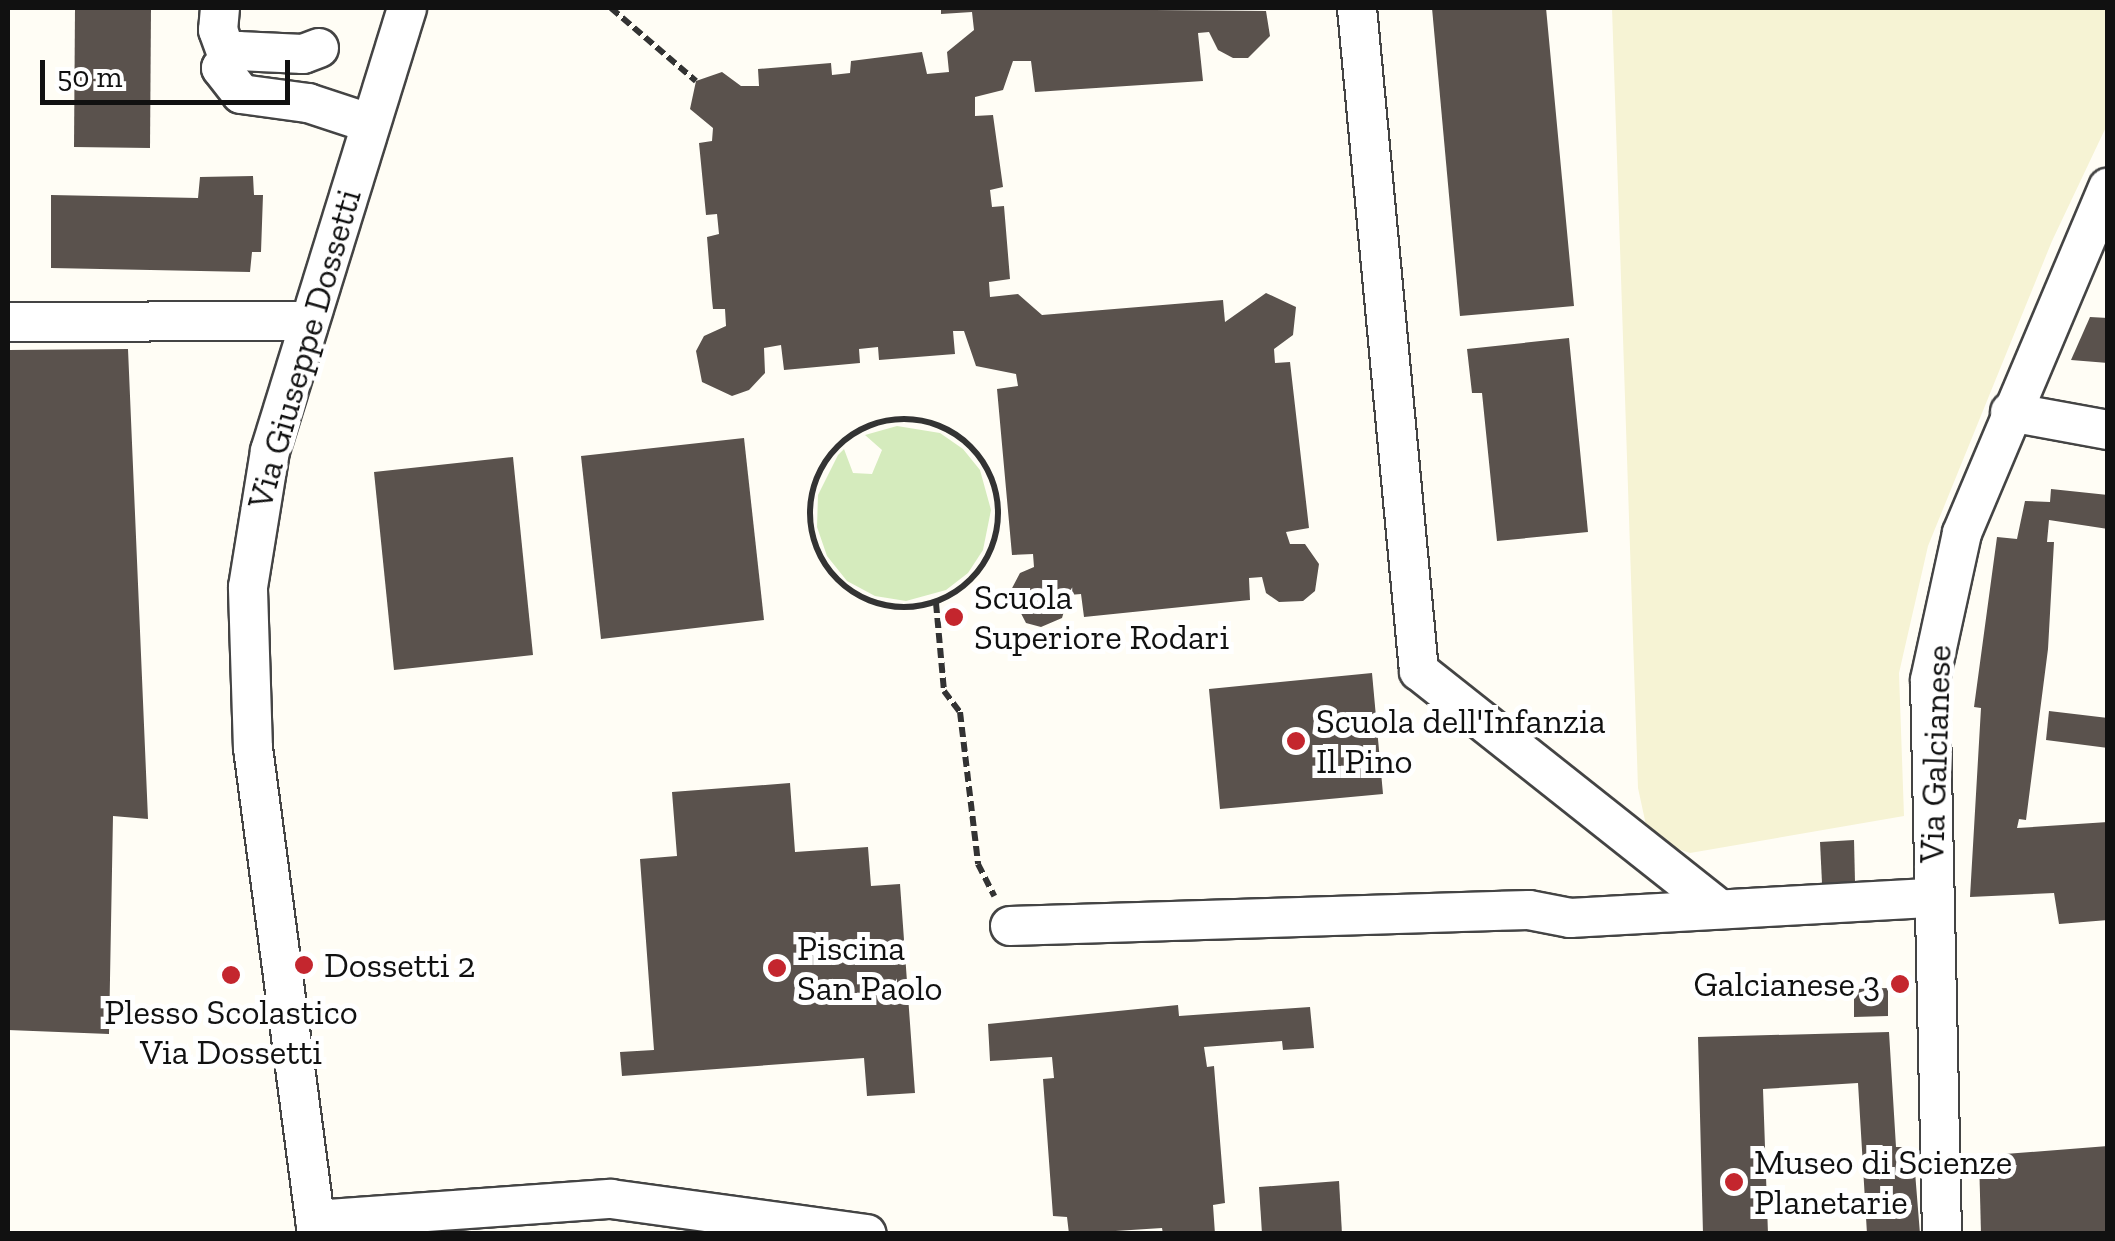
<!DOCTYPE html>
<style>
body{margin:0}
#map{position:relative;width:2115px;height:1241px;overflow:hidden;background:#fffdf5;font-family:"Zilla Slab",serif}
div>[style]{position:absolute}
[style*='--x']{left:calc(var(--x)*1px);top:calc(var(--y)*1px);width:calc(var(--w)*1px);rotate:calc(var(--a)*1deg)}
.farmland>*{inset:0;background:#f6f3d4}
.green>*{inset:0;background:#d5ebbd}
.building>*{inset:0;background:#5a524d}
.path>*{height:6px;margin-top:-3px;transform-origin:0;background:repeating-linear-gradient(90deg,#333 0 10px,transparent 0 15px)}
.path>.ring{margin:-3px;padding:0;box-sizing:content-box;background:none;border:6px solid #333;border-radius:50%}
.roads{filter:drop-shadow(2px 0 #444) drop-shadow(-2px 0 #444) drop-shadow(0 2px #444) drop-shadow(0 -2px #444)}
.minor>*{height:38px;margin:-19px;padding:0 19px;transform-origin:19px;border-radius:19px;background:#fff}
.dots>*{width:28px;height:28px;translate:-50% -50%;box-sizing:border-box;border:5px solid #fff;border-radius:50%}
span{translate:-50% -50%;white-space:nowrap;text-align:center;line-height:1.15;-webkit-text-stroke:10px #fff;paint-order:stroke}
.street-label{font-size:35px;color:#111}
.poi-label{font-size:35px;color:#111}
.left{translate:0 -50%;text-align:left}
.right{translate:-100% -50%;text-align:right}
.frame{position:absolute;inset:0;border:10px solid #111;pointer-events:none}
.scale{position:absolute;left:40px;top:60px;width:250px;height:45px;box-sizing:border-box;border:5px solid #111;border-top:0;padding-left:12px;font-size:30px;line-height:35px;white-space:nowrap;color:#111;-webkit-text-stroke:8px #fff;paint-order:stroke}
</style>
<div id="map">
<div class="farmland">
<i style="clip-path:polygon(1612px 8px,2107px 8px,2107px 125px,2052px 241px,1928px 546px,1899px 673px,1904px 816px,1690px 853px,1649px 839px,1638px 788px)"></i>
</div>
<div class="green">
<i style="clip-path:polygon(897px 426px,940px 433px,963px 449px,980px 470px,991px 510px,983px 550px,968px 573px,946px 590px,906px 601px,875px 596px,847px 581px,827px 556px,817px 527px,818px 495px,838px 455px,844px 449px,853px 473px,872px 474px,882px 450px,865px 435px)"></i>
</div>
<div class="building">
<i style="clip-path:polygon(75px 8px,151px 8px,150px 148px,74px 147px)"></i>
<i style="clip-path:polygon(941px 8px,1266px 11px,1270px 36px,1248px 58px,1233px 58px,1218px 50px,1209px 32px,1198px 33px,1203px 81px,1035px 92px,1031px 61px,1013px 61px,1003px 90px,975px 97px,975px 116px,993px 115px,1003px 187px,990px 190px,992px 207px,1004px 206px,1010px 279px,989px 282px,990px 297px,1018px 294px,1042px 315px,1223px 300px,1225px 322px,1266px 293px,1296px 307px,1293px 335px,1274px 349px,1275px 363px,1290px 362px,1309px 528px,1286px 532px,1290px 544px,1305px 544px,1319px 564px,1315px 591px,1303px 601px,1279px 602px,1266px 593px,1262px 577px,1249px 578px,1250px 600px,1084px 617px,1081px 594px,1069px 595px,1062px 618px,1041px 627px,1026px 623px,1010px 592px,1020px 573px,1034px 567px,1033px 554px,1012px 555px,997px 389px,1018px 386px,1016px 374px,976px 366px,964px 331px,953px 331px,955px 354px,879px 360px,878px 347px,859px 349px,860px 363px,784px 370px,781px 345px,764px 348px,765px 373px,749px 390px,732px 396px,702px 382px,696px 351px,704px 336px,726px 326px,725px 309px,713px 309px,712px 300px,707px 237px,719px 234px,717px 214px,706px 215px,699px 143px,712px 141px,713px 128px,690px 109px,696px 81px,722px 72px,741px 86px,759px 86px,758px 69px,831px 63px,832px 75px,850px 73px,851px 61px,922px 52px,927px 74px,949px 72px,947px 52px,974px 30px,972px 12px,941px 14px)"></i>
<i style="clip-path:polygon(1432px 8px,1546px 8px,1574px 306px,1460px 316px)"></i>
<i style="clip-path:polygon(253px 176px,254px 195px,263px 195px,261px 252px,252px 252px,250px 272px,51px 268px,51px 195px,198px 198px,200px 177px)"></i>
<i style="clip-path:polygon(2090px 317px,2108px 318px,2108px 363px,2071px 360px)"></i>
<i style="clip-path:polygon(1569px 338px,1588px 532px,1497px 541px,1482px 393px,1472px 393px,1467px 349px)"></i>
<i style="clip-path:polygon(128px 349px,148px 819px,113px 816px,109px 1034px,8px 1030px,8px 350px)"></i>
<i style="clip-path:polygon(744px 438px,764px 620px,601px 639px,581px 456px)"></i>
<i style="clip-path:polygon(513px 457px,533px 655px,394px 670px,374px 472px)"></i>
<i style="clip-path:polygon(2051px 489px,2108px 495px,2108px 529px,2049px 520px,2047px 542px,2054px 542px,2048px 649px,2026px 820px,2019px 819px,2017px 828px,2108px 822px,2108px 920px,2059px 924px,2054px 893px,1970px 897px,1981px 708px,1974px 707px,1997px 537px,2017px 539px,2025px 501px,2050px 502px)"></i>
<i style="clip-path:polygon(1372px 673px,1383px 794px,1220px 809px,1209px 689px)"></i>
<i style="clip-path:polygon(2049px 711px,2108px 718px,2108px 748px,2046px 740px)"></i>
<i style="clip-path:polygon(790px 783px,795px 852px,868px 847px,871px 886px,900px 884px,915px 1093px,867px 1096px,864px 1058px,622px 1076px,620px 1052px,654px 1050px,640px 859px,677px 856px,672px 792px)"></i>
<i style="clip-path:polygon(1854px 840px,1855px 882px,1822px 883px,1820px 842px)"></i>
<i style="clip-path:polygon(1888px 988px,1888px 1016px,1854px 1017px,1854px 989px)"></i>
<i style="clip-path:polygon(1178px 1005px,1179px 1016px,1310px 1007px,1314px 1048px,1283px 1050px,1282px 1041px,1204px 1047px,1207px 1067px,1214px 1066px,1225px 1203px,1213px 1205px,1215px 1234px,1163px 1234px,1162px 1228px,1069px 1234px,1067px 1217px,1053px 1216px,1043px 1079px,1054px 1078px,1052px 1057px,990px 1061px,988px 1024px)"></i>
<i style="clip-path:polygon(1889px 1032px,1896px 1147px,1913px 1147px,1920px 1234px,1867px 1234px,1858px 1083px,1763px 1089px,1768px 1234px,1703px 1234px,1698px 1037px)"></i>
<i style="clip-path:polygon(2108px 1146px,2108px 1234px,1981px 1234px,1979px 1156px)"></i>
<i style="clip-path:polygon(1339px 1181px,1342px 1234px,1262px 1234px,1259px 1187px)"></i>
</div>
<div class="path">
<i style="--x:611;--y:8;--w:112;--a:40.7"></i>
<i class="ring" style="left:810px;top:419px;width:182px;height:182px"></i>
<i style="--x:936;--y:603;--w:88;--a:84.8"></i>
<i style="--x:944;--y:691;--w:26;--a:53"></i>
<i style="--x:960;--y:712;--w:153;--a:83.2"></i>
<i style="--x:978;--y:864;--w:36;--a:63"></i>
</div>
<div class="roads">
<div class="minor">
<i style="--x:220;--y:8;--w:22;--a:95"></i>
<i style="--x:218;--y:30;--w:29;--a:70"></i>
<i style="--x:1357;--y:8;--w:666;--a:84.66"></i>
<i style="--x:1419;--y:671;--w:383;--a:38.4"></i>
<i style="--x:319;--y:48;--w:17;--a:159"></i>
<i style="--x:303;--y:54;--w:65;--a:-177.4"></i>
<i style="--x:238;--y:51;--w:24;--a:135"></i>
<i style="--x:221;--y:68;--w:33;--a:52"></i>
<i style="--x:241;--y:94;--w:68;--a:7.7"></i>
<i style="--x:308;--y:103;--w:64;--a:18.2"></i>
<i style="--x:8;--y:322;--w:300;--a:-0.2"></i>
<i style="--x:2010;--y:412;--w:100;--a:10.4"></i>
<i style="--x:1010;--y:926;--w:519;--a:-1.77"></i>
<i style="--x:1529;--y:910;--w:42;--a:11"></i>
<i style="--x:1570;--y:918;--w:363;--a:-3.2"></i>
<i style="--x:315;--y:1220;--w:297;--a:-4.1"></i>
<i style="--x:611;--y:1199;--w:258;--a:7.8"></i>
<i style="--x:317;--y:1234;--w:489;--a:-97.5"></i>
<i style="--x:253;--y:749;--w:162;--a:-91.8"></i>
<i style="--x:248;--y:587;--w:138;--a:-80.8"></i>
<i style="--x:270;--y:451;--w:464;--a:-72.8"></i>
<i style="--x:1942;--y:1234;--w:554;--a:-91.24"></i>
<i style="--x:1930;--y:680;--w:150;--a:-77.7"></i>
<i style="--x:1962;--y:533;--w:375;--a:-67.1"></i>
</div>
</div>
<div class="dots">
<i style="left:954px;top:617px;background:#c4262e"></i>
<i style="left:1296px;top:741px;background:#c4262e"></i>
<i style="left:304px;top:965px;background:#c4262e"></i>
<i style="left:777px;top:968px;background:#c4262e"></i>
<i style="left:231px;top:975px;background:#c4262e"></i>
<i style="left:1900px;top:984px;background:#c4262e"></i>
<i style="left:1734px;top:1182px;background:#c4262e"></i>
</div>
<div class="street-label">
<span style="left:304px;top:349px;rotate:-74deg">Via Giuseppe Dossetti</span>
<span style="left:1935px;top:754px;rotate:-88deg">Via Galcianese</span>
</div>
<div class="poi-label">
<span class="left" style="left:974px;top:617px">Scuola<br>Superiore Rodari</span>
<span class="left" style="left:1316px;top:741px">Scuola dell'Infanzia<br>Il Pino</span>
<span class="left" style="left:797px;top:968px">Piscina<br>San Paolo</span>
<span class="left" style="left:324px;top:965px">Dossetti 2</span>
<span class="right" style="left:1880px;top:984px">Galcianese 3</span>
<span style="left:231px;top:1032px">Plesso Scolastico<br>Via Dossetti</span>
<span class="left" style="left:1754px;top:1182px">Museo di Scienze<br>Planetarie</span>
</div>
<div class="frame"></div>
<div class="scale">50 m</div>
</div>
